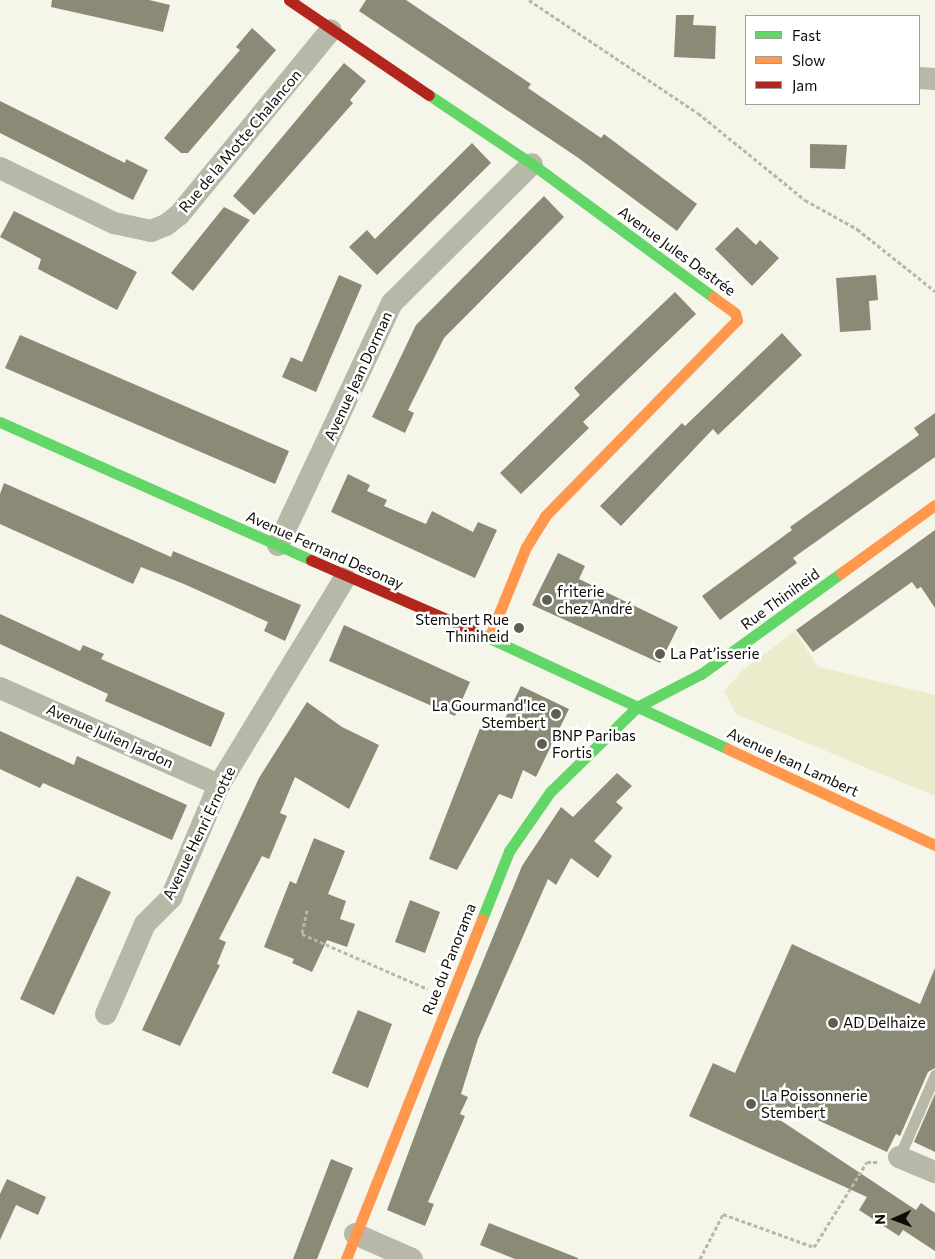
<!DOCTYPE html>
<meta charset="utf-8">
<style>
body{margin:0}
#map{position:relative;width:935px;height:1259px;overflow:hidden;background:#f5f5ea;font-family:Commissioner,sans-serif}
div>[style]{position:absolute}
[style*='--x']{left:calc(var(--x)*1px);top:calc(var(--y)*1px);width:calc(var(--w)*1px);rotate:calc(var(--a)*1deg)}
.green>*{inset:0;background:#ececcd}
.building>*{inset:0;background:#8a8a76}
.path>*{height:3px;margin-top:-1.5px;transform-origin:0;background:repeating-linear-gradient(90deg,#b7b7aa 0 4px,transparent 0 6.5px)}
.lane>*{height:11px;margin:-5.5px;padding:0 5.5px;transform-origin:5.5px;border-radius:5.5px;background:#b8b8a8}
.street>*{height:22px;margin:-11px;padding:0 11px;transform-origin:11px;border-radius:11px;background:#b8b8a8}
.fast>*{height:11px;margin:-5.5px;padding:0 5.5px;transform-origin:5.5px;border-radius:5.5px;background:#63d668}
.slow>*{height:11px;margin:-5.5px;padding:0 5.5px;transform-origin:5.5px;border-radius:5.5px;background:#ff974d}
.jam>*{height:11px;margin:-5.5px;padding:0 5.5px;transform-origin:5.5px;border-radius:5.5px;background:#b3261e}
.dots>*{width:14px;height:14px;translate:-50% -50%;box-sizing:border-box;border:2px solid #fff;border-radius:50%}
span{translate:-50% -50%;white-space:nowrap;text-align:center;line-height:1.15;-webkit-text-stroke:5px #fff;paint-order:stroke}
.street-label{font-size:15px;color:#0d0c06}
.poi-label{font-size:15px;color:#0d0c06}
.left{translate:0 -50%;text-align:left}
.right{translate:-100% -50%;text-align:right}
.legend{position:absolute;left:745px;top:15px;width:175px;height:90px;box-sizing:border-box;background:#fff;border:1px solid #9e9e9b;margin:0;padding:6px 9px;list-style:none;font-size:15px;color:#0d0c06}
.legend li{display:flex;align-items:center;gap:10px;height:25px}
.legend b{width:25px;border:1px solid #9e9e9b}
.north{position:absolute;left:870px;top:1194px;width:50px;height:50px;-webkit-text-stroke:4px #fff;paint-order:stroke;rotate:268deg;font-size:14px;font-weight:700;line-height:20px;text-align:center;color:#0d0c06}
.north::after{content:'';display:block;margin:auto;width:18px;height:22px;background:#0d0c06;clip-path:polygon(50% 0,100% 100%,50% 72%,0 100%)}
</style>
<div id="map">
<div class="green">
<i style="clip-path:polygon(795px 631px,818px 667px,935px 695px,935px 796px,736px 714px,724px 691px,743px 670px)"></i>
</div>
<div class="building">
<i style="clip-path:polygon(52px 0,149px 0,170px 5px,163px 32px,51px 7px)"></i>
<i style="clip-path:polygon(366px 0,406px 0,531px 84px,528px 88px,601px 138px,604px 134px,697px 204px,677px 231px,577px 157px,359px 11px)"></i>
<i style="clip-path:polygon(676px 15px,694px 15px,693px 25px,716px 26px,715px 59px,674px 57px)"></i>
<i style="clip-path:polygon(252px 28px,276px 50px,188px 153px,181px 153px,164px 138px,240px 50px,236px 47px)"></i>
<i style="clip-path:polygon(344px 63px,366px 81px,350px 100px,353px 103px,254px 215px,233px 196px)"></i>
<i style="clip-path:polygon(0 101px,125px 163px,126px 159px,148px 170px,133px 200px,0 133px)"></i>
<i style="clip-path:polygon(472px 143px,491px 163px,377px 275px,349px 247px,367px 230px,375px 239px)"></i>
<i style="clip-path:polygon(810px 144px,847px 145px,845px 169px,810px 168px)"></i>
<i style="clip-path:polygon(544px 196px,564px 217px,444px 338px,408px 410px,414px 413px,405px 433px,372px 417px,416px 325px)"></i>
<i style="clip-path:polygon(224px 207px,250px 220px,193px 291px,171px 273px)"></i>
<i style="clip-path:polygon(14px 211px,137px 272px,117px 310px,38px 269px,41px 259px,0 237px)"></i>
<i style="clip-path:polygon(737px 227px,756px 245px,760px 240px,779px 258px,752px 286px,715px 249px)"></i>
<i style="clip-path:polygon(339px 275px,362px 285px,316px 392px,282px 377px,291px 357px,302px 362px)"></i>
<i style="clip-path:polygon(876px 275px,878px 300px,869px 301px,871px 330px,840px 332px,836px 278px)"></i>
<i style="clip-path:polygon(675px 292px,696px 314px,583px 422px,589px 428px,521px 494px,500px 473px,580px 395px,574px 388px)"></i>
<i style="clip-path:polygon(782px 333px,802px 355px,718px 435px,713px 429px,621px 526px,600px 506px,682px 423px,685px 426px)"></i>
<i style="clip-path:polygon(20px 335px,289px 451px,275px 484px,5px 368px)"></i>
<i style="clip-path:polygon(935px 413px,935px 457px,793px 558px,797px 563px,720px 620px,702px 596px,792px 530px,790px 527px,919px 435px,914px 428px)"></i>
<i style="clip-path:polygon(348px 474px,370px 485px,367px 491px,387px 500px,384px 506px,426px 524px,432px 511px,473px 532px,478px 522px,497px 530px,475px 578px,331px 512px)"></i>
<i style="clip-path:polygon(4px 483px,171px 557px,173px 551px,301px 605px,285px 641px,264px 631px,268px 622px,184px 584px,141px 567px,133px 584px,0 524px,0 494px)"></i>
<i style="clip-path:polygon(935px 530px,935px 608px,921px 587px,917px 589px,912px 582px,813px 652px,796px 630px)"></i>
<i style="clip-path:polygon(558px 553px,585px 566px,579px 579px,678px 627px,660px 663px,532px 605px)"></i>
<i style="clip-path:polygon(0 614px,80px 651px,83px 645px,104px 654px,101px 659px,225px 713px,211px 747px,105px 701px,108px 694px,0 644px)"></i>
<i style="clip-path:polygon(344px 625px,470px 682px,455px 716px,329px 661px)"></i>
<i style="clip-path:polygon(521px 686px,569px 709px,536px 777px,523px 770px,512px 799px,499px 794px,457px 870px,429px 859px,482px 723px,500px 729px)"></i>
<i style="clip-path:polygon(307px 702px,342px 727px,379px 745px,349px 809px,295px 777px,280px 813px,287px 816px,269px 859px,262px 856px,219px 939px,226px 942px,217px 964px,220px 965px,180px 1046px,142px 1030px,259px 778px)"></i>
<i style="clip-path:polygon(0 731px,74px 765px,77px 756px,187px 805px,172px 840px,43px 783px,40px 788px,0 769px)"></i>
<i style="clip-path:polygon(617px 773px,632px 786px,616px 802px,623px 808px,594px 841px,612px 856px,598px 878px,571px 858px,556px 885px,548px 879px,478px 1039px,461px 1094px,468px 1097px,460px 1114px,465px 1116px,428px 1202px,434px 1204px,425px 1226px,387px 1210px,445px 1054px,522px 866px,561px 807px,573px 817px)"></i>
<i style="clip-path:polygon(314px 838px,345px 851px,328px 894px,346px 901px,340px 919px,355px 924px,347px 947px,327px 940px,312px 972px,292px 963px,294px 959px,264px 947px,290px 881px,296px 884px)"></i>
<i style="clip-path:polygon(77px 876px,111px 892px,54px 1015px,20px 999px)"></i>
<i style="clip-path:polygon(410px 900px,440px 912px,425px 953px,395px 942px)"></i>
<i style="clip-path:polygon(792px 944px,920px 1004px,935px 968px,935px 1068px,928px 1072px,900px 1136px,896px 1134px,887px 1152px,787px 1106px,780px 1120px,916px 1210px,921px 1203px,935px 1213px,935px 1251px,903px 1230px,899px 1236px,859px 1210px,867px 1197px,689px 1116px,713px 1063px,735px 1073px)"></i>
<i style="clip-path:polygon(358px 1010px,392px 1024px,368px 1088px,332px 1073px)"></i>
<i style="clip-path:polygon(935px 1094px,935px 1152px,914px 1142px)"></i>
<i style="clip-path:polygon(331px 1159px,353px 1168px,317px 1259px,293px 1259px)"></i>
<i style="clip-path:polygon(7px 1179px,46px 1197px,38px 1215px,16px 1205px,0 1240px,0 1194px)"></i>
<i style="clip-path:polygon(489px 1223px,578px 1258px,578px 1259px,515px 1259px,480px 1245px)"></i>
</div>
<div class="path">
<i style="--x:529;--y:0;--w:203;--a:33.8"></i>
<i style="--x:698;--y:113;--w:138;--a:39.1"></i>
<i style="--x:805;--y:200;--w:60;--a:29.1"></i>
<i style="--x:857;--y:229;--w:100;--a:38.5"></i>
<i style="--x:307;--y:910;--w:25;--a:102"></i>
<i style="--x:302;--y:934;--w:137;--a:23.6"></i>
<i style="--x:700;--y:1259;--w:51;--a:-62.9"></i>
<i style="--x:723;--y:1214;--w:97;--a:19.9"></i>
<i style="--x:814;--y:1247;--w:100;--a:-58.1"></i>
<i style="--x:867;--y:1162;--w:12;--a:0"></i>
</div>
<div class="lane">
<i style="--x:899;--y:1157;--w:90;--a:-66.3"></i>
</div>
<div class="street">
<i style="--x:919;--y:78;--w:16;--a:4"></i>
<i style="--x:0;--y:168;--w:127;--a:25.8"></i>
<i style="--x:114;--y:223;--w:38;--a:12"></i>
<i style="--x:151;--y:231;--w:16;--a:-22"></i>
<i style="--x:166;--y:225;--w:16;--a:-38"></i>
<i style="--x:179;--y:215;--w:239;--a:-50.6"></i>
<i style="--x:278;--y:545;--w:268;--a:-64.8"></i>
<i style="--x:392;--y:303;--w:197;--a:-44.8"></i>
<i style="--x:0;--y:688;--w:240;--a:23.9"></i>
<i style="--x:106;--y:1014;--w:98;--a:-66.6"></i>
<i style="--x:145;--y:924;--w:37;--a:-45"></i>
<i style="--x:171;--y:898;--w:123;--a:-67"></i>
<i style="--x:219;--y:785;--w:242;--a:-58.7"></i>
<i style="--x:899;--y:1157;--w:39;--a:23"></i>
<i style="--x:355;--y:1234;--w:62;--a:23.7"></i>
</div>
<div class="fast">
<i style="--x:429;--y:95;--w:124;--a:33.8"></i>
<i style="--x:532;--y:164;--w:225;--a:36.3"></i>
<i style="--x:0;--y:422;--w:340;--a:23.9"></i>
<i style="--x:472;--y:630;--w:282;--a:24.9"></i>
<i style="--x:482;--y:919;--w:73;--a:-68.3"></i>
<i style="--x:509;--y:851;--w:72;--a:-55.2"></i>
<i style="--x:550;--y:792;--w:122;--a:-44.3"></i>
<i style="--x:637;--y:707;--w:72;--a:-27.3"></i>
<i style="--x:701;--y:674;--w:173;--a:-35.8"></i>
</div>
<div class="slow">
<i style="--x:841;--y:573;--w:116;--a:-35.9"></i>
<i style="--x:489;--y:638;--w:98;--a:-67.9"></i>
<i style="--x:526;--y:547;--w:36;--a:-58"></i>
<i style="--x:545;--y:516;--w:274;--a:-45.6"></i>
<i style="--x:737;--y:320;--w:7;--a:-106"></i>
<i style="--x:735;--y:313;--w:27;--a:-144"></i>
<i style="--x:728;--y:749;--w:228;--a:24.9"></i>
<i style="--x:346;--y:1259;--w:366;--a:-68.2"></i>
</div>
<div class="jam">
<i style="--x:289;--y:0;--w:169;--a:34.2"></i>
<i style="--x:311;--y:560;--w:176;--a:23.5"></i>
</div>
<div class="dots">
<i style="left:547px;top:600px;background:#5e5e56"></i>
<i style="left:519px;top:628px;background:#5e5e56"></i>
<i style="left:660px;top:654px;background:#5e5e56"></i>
<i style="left:556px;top:714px;background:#5e5e56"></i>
<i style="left:542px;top:744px;background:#5e5e56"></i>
<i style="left:833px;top:1023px;background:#5e5e56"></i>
<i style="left:751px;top:1104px;background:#5e5e56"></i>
</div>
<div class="street-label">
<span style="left:240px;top:141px;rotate:-50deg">Rue de la Motte Chalancon</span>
<span style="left:677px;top:251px;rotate:36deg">Avenue Jules Destrée</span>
<span style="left:358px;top:376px;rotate:-65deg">Avenue Jean Dorman</span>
<span style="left:325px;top:550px;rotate:24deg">Avenue Fernand Desonay</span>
<span style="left:780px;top:599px;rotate:-36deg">Rue Thiniheid</span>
<span style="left:110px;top:736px;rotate:24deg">Avenue Julien Jardon</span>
<span style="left:793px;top:762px;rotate:25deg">Avenue Jean Lambert</span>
<span style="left:199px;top:833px;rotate:-64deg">Avenue Henri Ernotte</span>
<span style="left:449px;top:959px;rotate:-68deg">Rue du Panorama</span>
</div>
<div class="poi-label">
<span class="left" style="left:557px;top:600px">friterie<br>chez André</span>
<span class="right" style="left:509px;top:628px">Stembert Rue<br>Thiniheid</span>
<span class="left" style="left:670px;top:654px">La Pat’isserie</span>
<span class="right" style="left:546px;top:714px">La Gourmand'Ice<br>Stembert</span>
<span class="left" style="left:552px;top:744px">BNP Paribas<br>Fortis</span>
<span class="left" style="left:843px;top:1023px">AD Delhaize</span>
<span class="left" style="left:761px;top:1104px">La Poissonnerie<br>Stembert</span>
</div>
<ul class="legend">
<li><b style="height:6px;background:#63d668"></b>Fast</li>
<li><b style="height:6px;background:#ff974d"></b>Slow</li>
<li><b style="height:6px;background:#b3261e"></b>Jam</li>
</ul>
<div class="north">N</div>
</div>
